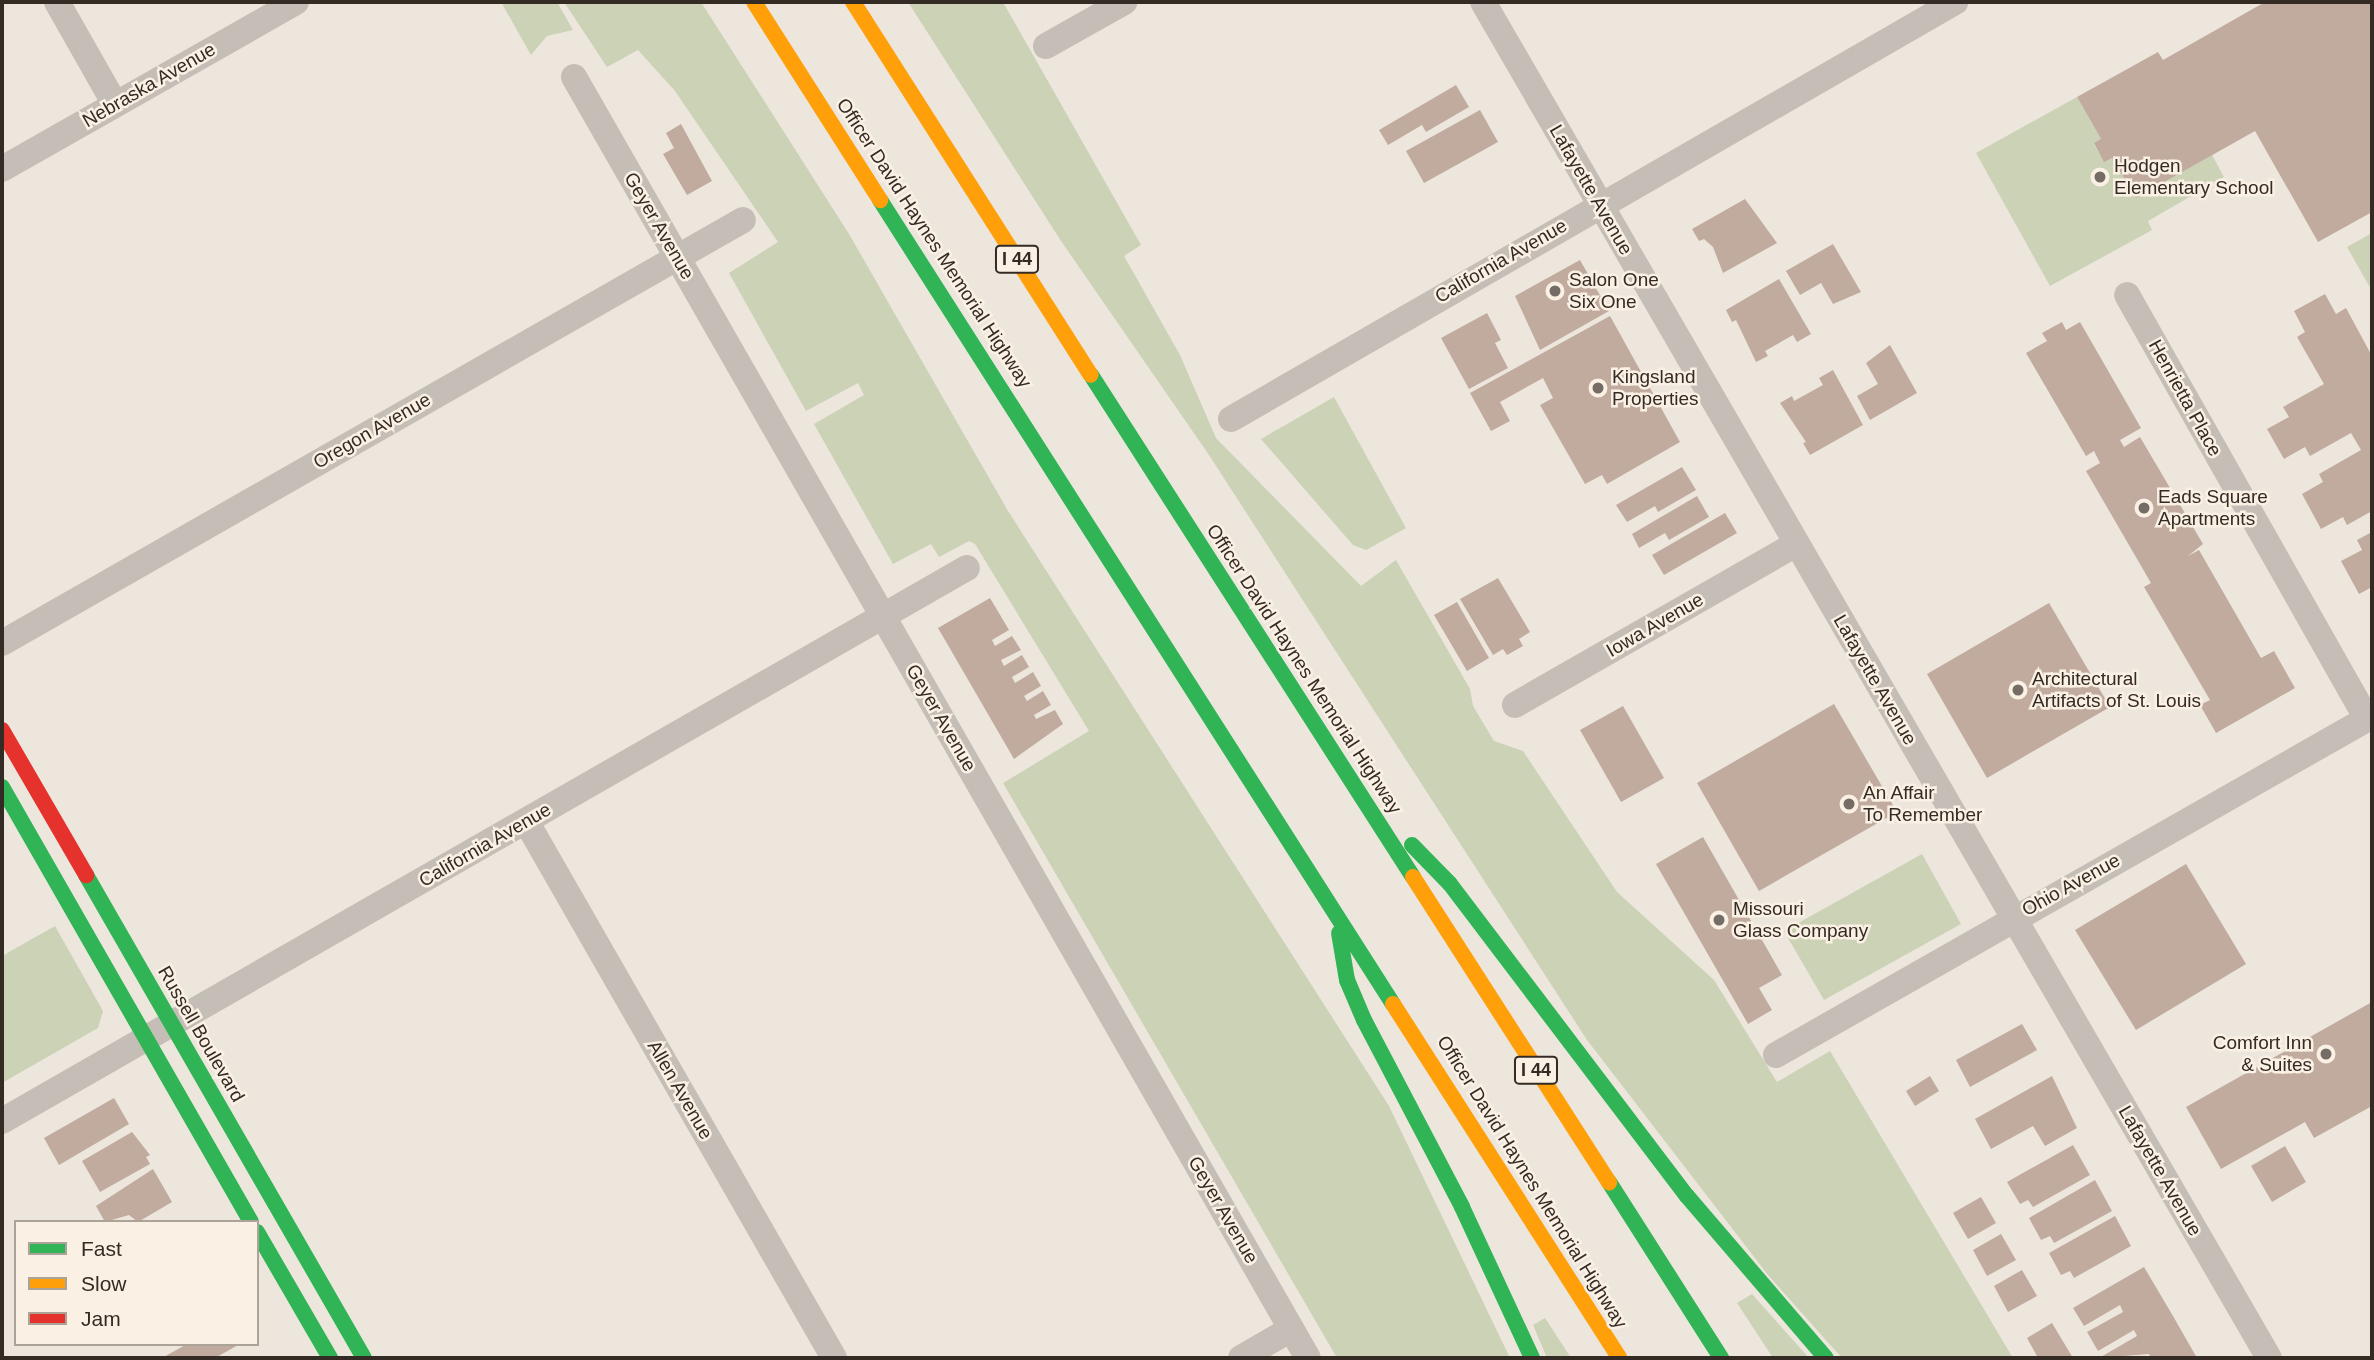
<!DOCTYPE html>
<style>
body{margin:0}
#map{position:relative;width:2374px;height:1360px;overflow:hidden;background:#ece6dd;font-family:Helvetica,sans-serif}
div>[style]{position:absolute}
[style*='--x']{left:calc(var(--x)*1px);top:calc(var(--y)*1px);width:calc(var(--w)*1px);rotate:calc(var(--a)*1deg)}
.green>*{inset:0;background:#ccd2b6}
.building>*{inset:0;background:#c1ab9e}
.street>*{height:26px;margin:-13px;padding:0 13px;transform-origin:13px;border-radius:13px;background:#c4beb7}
.fast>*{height:16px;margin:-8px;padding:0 8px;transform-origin:8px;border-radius:8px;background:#30b455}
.slow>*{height:16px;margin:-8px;padding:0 8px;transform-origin:8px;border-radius:8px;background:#ff9f0a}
.jam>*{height:16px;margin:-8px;padding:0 8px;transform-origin:8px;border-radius:8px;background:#e5322d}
.dots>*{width:19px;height:19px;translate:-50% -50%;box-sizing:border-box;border:4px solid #faf1e4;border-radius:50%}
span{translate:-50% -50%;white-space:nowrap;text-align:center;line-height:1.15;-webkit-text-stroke:5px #faf1e4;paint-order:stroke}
.shield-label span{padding:2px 5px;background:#faf1e4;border:2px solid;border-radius:5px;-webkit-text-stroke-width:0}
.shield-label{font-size:18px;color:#352b25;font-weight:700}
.street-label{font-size:19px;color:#352b25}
.poi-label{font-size:19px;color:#352b25}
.left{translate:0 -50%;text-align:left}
.right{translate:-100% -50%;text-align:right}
.frame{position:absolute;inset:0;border:4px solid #352b25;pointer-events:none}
.legend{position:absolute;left:14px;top:1220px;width:245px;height:126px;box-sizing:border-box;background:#faf1e4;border:2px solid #aba298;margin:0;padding:9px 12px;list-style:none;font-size:21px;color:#352b25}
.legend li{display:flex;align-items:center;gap:14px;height:35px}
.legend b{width:35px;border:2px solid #aba298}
</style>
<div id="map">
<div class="green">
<i style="clip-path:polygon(501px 2px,557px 2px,573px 30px,547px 36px,531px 55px)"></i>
<i style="clip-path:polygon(564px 2px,701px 2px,849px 234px,1008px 511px,1389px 1106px,1510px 1358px,1337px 1358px,1003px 783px,1089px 731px,975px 544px,969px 541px,939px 557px,931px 544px,893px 564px,814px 424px,864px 395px,858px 383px,806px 411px,729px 273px,778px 242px,675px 91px,638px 50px,607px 67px)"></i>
<i style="clip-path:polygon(908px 2px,1003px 2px,1141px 245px,1124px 256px,1180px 355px,1216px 438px,1361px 586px,1396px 560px,1470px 689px,1473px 706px,1494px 741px,1523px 751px,1617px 892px,1714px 980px,1777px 1082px,1830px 1051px,2013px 1358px,1842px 1358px,1768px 1275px,1587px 1040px,1209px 455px,1061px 241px)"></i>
<i style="clip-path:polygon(2077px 97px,2101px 139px,2094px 144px,2104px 161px,2112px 158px,2136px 198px,2212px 155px,2224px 177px,2148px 221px,2152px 230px,2050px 286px,1976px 153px)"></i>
<i style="clip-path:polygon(2372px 233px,2372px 291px,2347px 247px)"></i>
<i style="clip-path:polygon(1334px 397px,1406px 528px,1366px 550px,1353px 545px,1261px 439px)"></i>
<i style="clip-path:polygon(1922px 854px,1961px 924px,1824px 1000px,1784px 931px)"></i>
<i style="clip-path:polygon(55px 926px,103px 1011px,98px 1028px,2px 1083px,2px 956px)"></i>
<i style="clip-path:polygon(1752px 1294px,1809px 1358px,1773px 1358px,1737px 1303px)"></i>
<i style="clip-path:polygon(1545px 1318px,1571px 1358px,1547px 1358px,1533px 1325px)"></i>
</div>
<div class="building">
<i style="clip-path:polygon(2265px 2px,2372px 2px,2372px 212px,2318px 242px,2255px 131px,2136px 198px,2112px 158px,2104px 162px,2094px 143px,2101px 139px,2077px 97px,2158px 52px,2163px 60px)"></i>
<i style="clip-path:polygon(1456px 85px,1469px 107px,1426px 132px,1422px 125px,1388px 145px,1379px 130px)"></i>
<i style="clip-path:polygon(1480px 110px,1498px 142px,1424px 183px,1406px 151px)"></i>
<i style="clip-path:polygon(681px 124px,712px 181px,687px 195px,663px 154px,674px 148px,666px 133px)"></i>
<i style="clip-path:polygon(1745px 199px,1777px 243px,1723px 273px,1713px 247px,1704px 239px,1699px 241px,1692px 229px)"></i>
<i style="clip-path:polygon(1833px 244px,1861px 292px,1833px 304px,1821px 283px,1800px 295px,1786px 271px)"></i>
<i style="clip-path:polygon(1580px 260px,1609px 311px,1540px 350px,1515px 296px)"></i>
<i style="clip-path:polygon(1779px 279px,1811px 334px,1797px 342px,1793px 335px,1765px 351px,1768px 356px,1756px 362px,1736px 320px,1732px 322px,1726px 310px)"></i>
<i style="clip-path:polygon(2325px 294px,2336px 314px,2346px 308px,2372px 356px,2372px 511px,2347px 525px,2343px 517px,2321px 529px,2302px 494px,2323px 482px,2319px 474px,2361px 450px,2351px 433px,2310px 456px,2305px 447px,2284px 459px,2267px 429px,2289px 417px,2283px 407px,2324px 384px,2297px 337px,2305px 332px,2294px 311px)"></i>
<i style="clip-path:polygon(1487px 313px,1501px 340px,1495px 343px,1508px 368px,1469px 389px,1441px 338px)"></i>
<i style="clip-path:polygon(1610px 316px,1680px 442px,1607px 484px,1602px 475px,1585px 484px,1540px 405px,1553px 398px,1543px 378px,1500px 402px,1510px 421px,1491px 431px,1470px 393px)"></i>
<i style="clip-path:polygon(2062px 322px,2066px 330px,2080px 322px,2141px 428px,2120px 440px,2124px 447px,2140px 437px,2203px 544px,2188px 556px,2199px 550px,2261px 658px,2274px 651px,2295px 688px,2216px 733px,2200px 705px,2210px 700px,2144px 587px,2151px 583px,2086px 471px,2100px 463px,2094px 451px,2086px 456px,2026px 353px,2047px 341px,2042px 333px)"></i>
<i style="clip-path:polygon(1890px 345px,1917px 393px,1870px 420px,1857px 396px,1878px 384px,1866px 363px)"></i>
<i style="clip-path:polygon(1833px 370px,1863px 425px,1810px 455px,1803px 443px,1806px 442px,1780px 403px,1792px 396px,1794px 401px,1823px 385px,1819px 378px)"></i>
<i style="clip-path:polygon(1682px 467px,1696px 490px,1658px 512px,1655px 506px,1627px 522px,1616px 505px)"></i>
<i style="clip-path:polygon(1697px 496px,1709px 517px,1669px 540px,1665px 533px,1639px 548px,1632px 534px)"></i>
<i style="clip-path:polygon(1725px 513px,1737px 533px,1664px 575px,1652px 555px)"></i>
<i style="clip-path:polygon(2372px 532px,2372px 587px,2359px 594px,2341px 561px,2362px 550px,2357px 540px)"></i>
<i style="clip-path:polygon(1498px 578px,1530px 632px,1519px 639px,1523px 646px,1507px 655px,1503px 649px,1493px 655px,1460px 599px)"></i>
<i style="clip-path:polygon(990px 598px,1009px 630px,992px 640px,995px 646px,1012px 636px,1021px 650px,1001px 660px,1004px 666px,1022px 655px,1029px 667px,1012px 677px,1015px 683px,1033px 672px,1041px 686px,1024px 696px,1027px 701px,1043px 691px,1051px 705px,1034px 715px,1036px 719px,1055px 710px,1063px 724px,1014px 759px,938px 628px)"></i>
<i style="clip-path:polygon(1457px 602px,1489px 658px,1467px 671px,1434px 615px)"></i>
<i style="clip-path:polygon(2049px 603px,2110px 707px,1987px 778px,1927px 674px)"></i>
<i style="clip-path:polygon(1834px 704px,1897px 812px,1759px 891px,1697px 783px)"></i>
<i style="clip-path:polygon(1623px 706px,1664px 778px,1621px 802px,1580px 730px)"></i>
<i style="clip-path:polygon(1703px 837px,1782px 975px,1759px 988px,1772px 1010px,1748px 1024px,1656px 864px)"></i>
<i style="clip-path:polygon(2186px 864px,2246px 964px,2136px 1030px,2075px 930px)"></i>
<i style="clip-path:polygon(2372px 1002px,2372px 1106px,2314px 1138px,2305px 1122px,2221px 1169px,2186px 1107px)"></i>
<i style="clip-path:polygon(2022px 1024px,2037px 1050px,1970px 1087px,1956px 1060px)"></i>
<i style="clip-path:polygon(1930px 1076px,1939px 1091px,1915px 1106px,1906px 1091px)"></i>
<i style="clip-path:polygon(2052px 1076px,2077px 1128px,2045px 1146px,2033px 1126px,1991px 1149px,1975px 1119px)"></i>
<i style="clip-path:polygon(114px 1098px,129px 1124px,59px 1165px,44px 1138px)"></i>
<i style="clip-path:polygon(132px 1132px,150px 1155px,146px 1157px,150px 1164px,100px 1192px,82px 1161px)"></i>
<i style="clip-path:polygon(2073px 1145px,2090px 1175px,2033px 1207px,2028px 1200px,2020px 1204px,2007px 1182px)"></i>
<i style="clip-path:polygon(2285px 1146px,2306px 1182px,2272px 1202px,2251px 1166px)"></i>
<i style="clip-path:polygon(153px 1169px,172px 1202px,138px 1222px,129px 1215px,105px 1222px,96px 1206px)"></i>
<i style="clip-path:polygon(2095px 1180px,2112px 1211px,2054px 1243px,2050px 1236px,2041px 1240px,2029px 1218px)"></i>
<i style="clip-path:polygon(1981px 1197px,1996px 1223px,1968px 1239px,1953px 1213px)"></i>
<i style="clip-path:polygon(2115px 1216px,2131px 1246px,2074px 1278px,2070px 1271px,2061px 1275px,2049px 1253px)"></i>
<i style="clip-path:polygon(2001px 1234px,2016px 1260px,1987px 1276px,1973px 1250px)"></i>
<i style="clip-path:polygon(2144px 1267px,2173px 1316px,2197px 1358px,2151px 1358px,2149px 1354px,2099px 1358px,2137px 1336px,2134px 1330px,2098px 1351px,2087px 1332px,2123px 1312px,2120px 1305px,2084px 1326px,2073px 1308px)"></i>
<i style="clip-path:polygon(2022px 1270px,2037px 1296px,2008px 1312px,1994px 1286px)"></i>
<i style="clip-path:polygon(2052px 1323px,2073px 1358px,2038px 1358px,2027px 1338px)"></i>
<i style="clip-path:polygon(187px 1344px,240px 1344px,215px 1358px,162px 1358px)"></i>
</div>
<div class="street">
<i style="--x:57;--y:2;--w:117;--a:60.4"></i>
<i style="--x:1483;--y:2;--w:1567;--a:59.9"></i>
<i style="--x:1046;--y:46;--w:90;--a:-29.4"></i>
<i style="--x:574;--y:77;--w:1476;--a:60.19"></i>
<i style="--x:2;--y:169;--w:338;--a:-29.6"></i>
<i style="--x:1231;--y:419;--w:836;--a:-29.94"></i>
<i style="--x:2;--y:643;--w:853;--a:-29.72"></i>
<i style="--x:1515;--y:705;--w:324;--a:-29.8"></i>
<i style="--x:526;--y:821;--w:619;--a:60.16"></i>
<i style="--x:1776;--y:1055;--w:680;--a:-29.62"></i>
<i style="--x:2367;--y:719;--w:487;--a:-119.5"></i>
<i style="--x:2;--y:1121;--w:1112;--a:-29.82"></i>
<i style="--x:1241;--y:1358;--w:58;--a:-30.1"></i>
</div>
<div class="fast">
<i style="--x:880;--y:200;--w:954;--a:57.46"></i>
<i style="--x:1091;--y:375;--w:596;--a:57.32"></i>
<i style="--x:2;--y:787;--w:501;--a:60.21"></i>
<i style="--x:1412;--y:845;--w:54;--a:45.7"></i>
<i style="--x:1450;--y:884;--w:392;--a:52.8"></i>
<i style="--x:1687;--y:1196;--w:213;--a:49.4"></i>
<i style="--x:86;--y:875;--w:557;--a:60.08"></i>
<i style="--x:1339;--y:933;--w:48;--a:80.3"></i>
<i style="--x:1347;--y:980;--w:43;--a:67"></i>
<i style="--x:1364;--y:1020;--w:211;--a:62.3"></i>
<i style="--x:1462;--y:1207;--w:166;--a:65.1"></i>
<i style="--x:1609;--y:1182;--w:209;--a:57.5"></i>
<i style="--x:257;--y:1232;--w:146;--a:59.9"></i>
</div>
<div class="slow">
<i style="--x:754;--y:2;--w:235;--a:57.5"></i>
<i style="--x:853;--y:2;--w:442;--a:57.5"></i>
<i style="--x:1413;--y:877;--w:363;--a:57.3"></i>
<i style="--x:1393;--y:1004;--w:420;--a:57.4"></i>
</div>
<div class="jam">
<i style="--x:2;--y:730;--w:168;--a:59.9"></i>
</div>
<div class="dots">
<i style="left:2100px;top:177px;background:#756c65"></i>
<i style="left:1555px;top:291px;background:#756c65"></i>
<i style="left:1598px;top:388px;background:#756c65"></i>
<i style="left:2144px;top:508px;background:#756c65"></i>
<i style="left:2018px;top:690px;background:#756c65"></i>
<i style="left:1849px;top:804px;background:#756c65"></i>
<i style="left:1719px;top:920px;background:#756c65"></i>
<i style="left:2326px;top:1054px;background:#756c65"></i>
</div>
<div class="shield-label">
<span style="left:1017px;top:259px">I 44</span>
<span style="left:1536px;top:1070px">I 44</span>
</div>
<div class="street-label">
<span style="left:149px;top:85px;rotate:-30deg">Nebraska Avenue</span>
<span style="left:1591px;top:190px;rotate:60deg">Lafayette Avenue</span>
<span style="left:659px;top:226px;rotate:60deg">Geyer Avenue</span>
<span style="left:934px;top:243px;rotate:57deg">Officer David Haynes Memorial Highway</span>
<span style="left:1501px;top:261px;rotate:-30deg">California Avenue</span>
<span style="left:2185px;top:398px;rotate:61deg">Henrietta Place</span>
<span style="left:372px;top:431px;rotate:-30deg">Oregon Avenue</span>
<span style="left:1655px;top:625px;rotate:-30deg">Iowa Avenue</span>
<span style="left:1304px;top:669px;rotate:57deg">Officer David Haynes Memorial Highway</span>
<span style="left:1875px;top:680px;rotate:60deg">Lafayette Avenue</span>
<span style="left:941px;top:718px;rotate:60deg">Geyer Avenue</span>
<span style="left:485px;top:845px;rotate:-30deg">California Avenue</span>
<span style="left:2071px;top:885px;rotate:-29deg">Ohio Avenue</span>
<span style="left:201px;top:1034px;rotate:60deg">Russell Boulevard</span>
<span style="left:680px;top:1090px;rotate:60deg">Allen Avenue</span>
<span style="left:2160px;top:1171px;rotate:60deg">Lafayette Avenue</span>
<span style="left:1532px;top:1182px;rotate:58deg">Officer David Haynes Memorial Highway</span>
<span style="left:1223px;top:1210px;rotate:60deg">Geyer Avenue</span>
</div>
<div class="poi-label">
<span class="left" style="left:2114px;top:177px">Hodgen<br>Elementary School</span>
<span class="left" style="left:1569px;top:291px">Salon One<br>Six One</span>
<span class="left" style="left:1612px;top:388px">Kingsland<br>Properties</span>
<span class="left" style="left:2158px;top:508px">Eads Square<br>Apartments</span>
<span class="left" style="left:2032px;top:690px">Architectural<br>Artifacts of St. Louis</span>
<span class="left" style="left:1863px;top:804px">An Affair<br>To Remember</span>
<span class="left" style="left:1733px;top:920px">Missouri<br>Glass Company</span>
<span class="right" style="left:2312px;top:1054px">Comfort Inn<br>&amp; Suites</span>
</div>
<div class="frame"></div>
<ul class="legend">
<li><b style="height:9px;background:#30b455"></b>Fast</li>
<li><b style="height:9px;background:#ff9f0a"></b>Slow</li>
<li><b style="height:9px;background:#e5322d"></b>Jam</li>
</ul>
</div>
